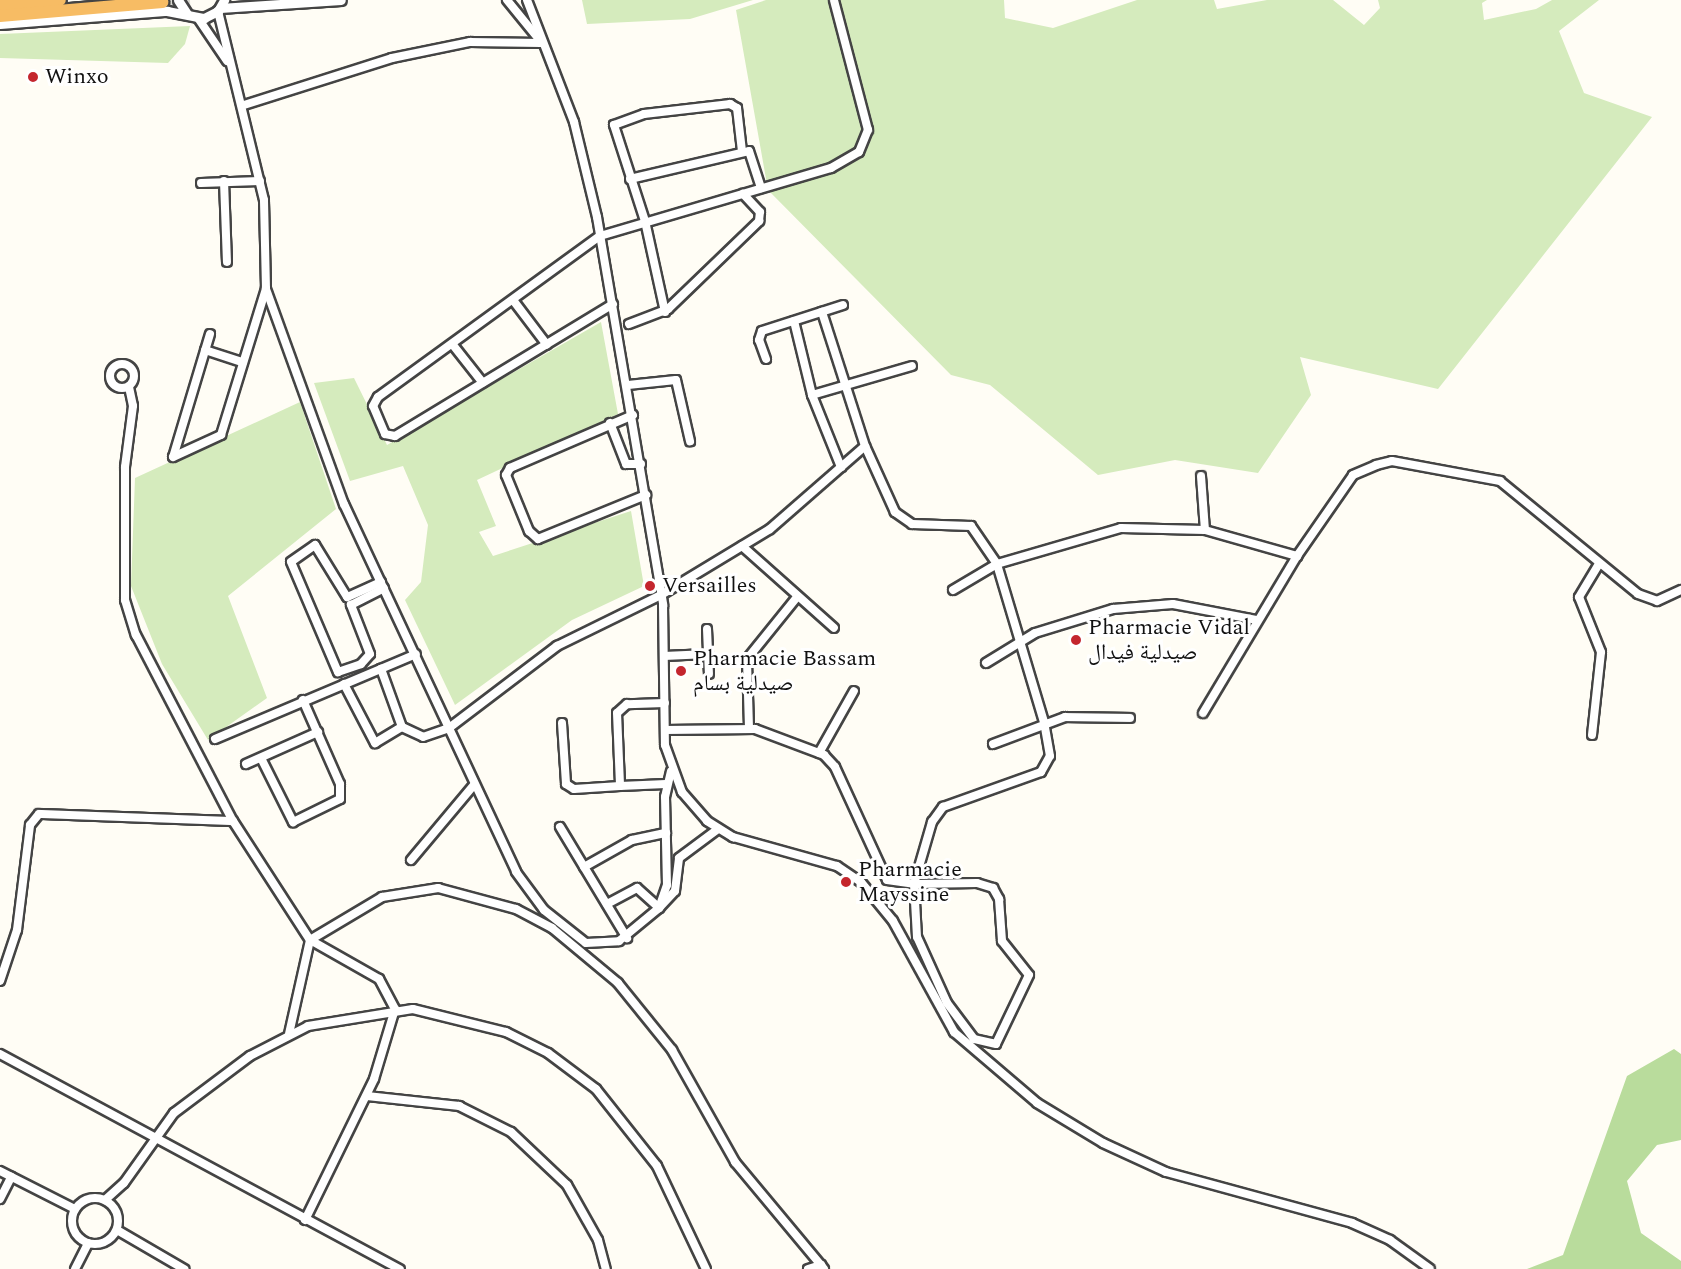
<!DOCTYPE html>
<meta charset="utf-8">
<style>
body{margin:0}
#map{position:relative;width:1681px;height:1269px;overflow:hidden;background:#fffdf5;font-family:Spectral,"Noto Naskh Arabic",serif}
div>[style]{position:absolute}
[style*='--x']{left:calc(var(--x)*1px);top:calc(var(--y)*1px);width:calc(var(--w)*1px);rotate:calc(var(--a)*1deg)}
.green>*{inset:0;background:#d5ebbd}
.forest>*{inset:0;background:#b9dc9c}
.trunk-tunnel>*{height:12px;margin-top:-6px;transform-origin:0;background:repeating-linear-gradient(90deg,#dbdad3 0 12px,transparent 0 18px)}
.roads{filter:drop-shadow(2px 0 #444) drop-shadow(-2px 0 #444) drop-shadow(0 2px #444) drop-shadow(0 -2px #444)}
.minor>*{height:8px;margin:-4px;padding:0 4px;transform-origin:4px;border-radius:4px;background:#fff}
.minor>.ring{margin:-4px;padding:0;box-sizing:content-box;background:none;border:8px solid #fff;border-radius:50%}
.tertiary>*{height:9px;margin:-4.5px;padding:0 4.5px;transform-origin:4.5px;border-radius:4.5px;background:#fff}
.trunk>*{height:12px;margin:-6px;padding:0 6px;transform-origin:6px;border-radius:6px;background:#f7bc64}
.dots>*{width:16px;height:16px;translate:-50% -50%;box-sizing:border-box;border:3px solid #fff;border-radius:50%}
span{translate:-50% -50%;white-space:nowrap;text-align:center;line-height:1.15;-webkit-text-stroke:6px #fff;paint-order:stroke}
.poi-label{font-size:22px;color:#111}
.left{translate:0 -50%;text-align:left}
</style>
<div id="map">
<div class="green">
<i style="clip-path:polygon(582px 0,753px 0,690px 19px,587px 24px)"></i>
<i style="clip-path:polygon(766px 0,1004px 0,1005px 18px,1053px 28px,1137px 0,1214px 0,1217px 9px,1267px 0,1333px 0,1364px 25px,1380px 8px,1378px 0,1487px 0,1482px 3px,1484px 20px,1536px 9px,1552px 0,1599px 0,1559px 31px,1584px 93px,1652px 117px,1438px 389px,1300px 357px,1311px 395px,1258px 473px,1175px 460px,1098px 475px,990px 385px,951px 375px,768px 190px,736px 10px)"></i>
<i style="clip-path:polygon(190px 26px,185px 44px,168px 63px,0 58px,0 34px)"></i>
<i style="clip-path:polygon(601px 322px,618px 414px,477px 480px,496px 526px,479px 532px,493px 556px,631px 511px,644px 586px,572px 620px,455px 705px,405px 600px,421px 582px,428px 525px,403px 466px,350px 481px,314px 383px,354px 378px,387px 445px)"></i>
<i style="clip-path:polygon(300px 402px,336px 509px,228px 596px,267px 698px,208px 740px,162px 664px,131px 586px,135px 478px)"></i>
</div>
<div class="forest">
<i style="clip-path:polygon(1674px 1049px,1681px 1054px,1681px 1140px,1657px 1145px,1627px 1181px,1641px 1233px,1681px 1261px,1681px 1269px,1527px 1269px,1563px 1255px,1627px 1076px)"></i>
</div>
<div class="trunk-tunnel">
<i style="--x:162;--y:2;--w:28;--a:-4"></i>
</div>
<div class="roads">
<div class="minor">
<i style="--x:507;--y:0;--w:49;--a:50.8"></i>
<i style="--x:527;--y:0;--w:131;--a:68.9"></i>
<i style="--x:574;--y:122;--w:98;--a:76.4"></i>
<i style="--x:597;--y:217;--w:394;--a:80.3"></i>
<i style="--x:663;--y:605;--w:140;--a:89.2"></i>
<i style="--x:665;--y:745;--w:50;--a:70.1"></i>
<i style="--x:682;--y:792;--w:38;--a:49"></i>
<i style="--x:707;--y:821;--w:31;--a:32"></i>
<i style="--x:733;--y:837;--w:108;--a:15.6"></i>
<i style="--x:837;--y:866;--w:29;--a:34"></i>
<i style="--x:861;--y:882;--w:50;--a:50.6"></i>
<i style="--x:893;--y:921;--w:127;--a:61.2"></i>
<i style="--x:954;--y:1032;--w:109;--a:40.5"></i>
<i style="--x:1037;--y:1103;--w:77;--a:31.2"></i>
<i style="--x:1103;--y:1143;--w:69;--a:24.7"></i>
<i style="--x:1166;--y:1172;--w:193;--a:15.3"></i>
<i style="--x:1352;--y:1223;--w:42;--a:24.1"></i>
<i style="--x:1390;--y:1240;--w:49;--a:35.9"></i>
<i style="--x:198;--y:18;--w:52;--a:56"></i>
<i style="--x:244;--y:105;--w:155;--a:-17.6"></i>
<i style="--x:392;--y:58;--w:80;--a:-11.6"></i>
<i style="--x:470;--y:42;--w:71;--a:0.8"></i>
<i style="--x:630;--y:179;--w:122;--a:-13.2"></i>
<i style="--x:749;--y:151;--w:39;--a:72"></i>
<i style="--x:224;--y:181;--w:81;--a:87.9"></i>
<i style="--x:201;--y:183;--w:59;--a:-1.9"></i>
<i style="--x:266;--y:289;--w:229;--a:70.1"></i>
<i style="--x:344;--y:504;--w:406;--a:64.9"></i>
<i style="--x:516;--y:872;--w:47;--a:53.6"></i>
<i style="--x:544;--y:910;--w:53;--a:38.2"></i>
<i style="--x:586;--y:943;--w:33;--a:-3"></i>
<i style="--x:619;--y:941;--w:52;--a:-39.5"></i>
<i style="--x:659;--y:908;--w:24;--a:-71"></i>
<i style="--x:667;--y:885;--w:88;--a:-91.3"></i>
<i style="--x:665;--y:797;--w:26;--a:-77"></i>
<i style="--x:513;--y:300;--w:56;--a:52.9"></i>
<i style="--x:613;--y:304;--w:255;--a:148.8"></i>
<i style="--x:395;--y:436;--w:10;--a:-169"></i>
<i style="--x:385;--y:434;--w:30;--a:-113"></i>
<i style="--x:373;--y:406;--w:10;--a:-61"></i>
<i style="--x:378;--y:397;--w:274;--a:-36"></i>
<i style="--x:600;--y:236;--w:241;--a:-16.4"></i>
<i style="--x:831;--y:168;--w:32;--a:-30"></i>
<i style="--x:859;--y:152;--w:24;--a:-68"></i>
<i style="--x:868;--y:130;--w:134;--a:-104.7"></i>
<i style="--x:665;--y:312;--w:93;--a:-102.4"></i>
<i style="--x:645;--y:221;--w:101;--a:-107.9"></i>
<i style="--x:614;--y:125;--w:32;--a:-20"></i>
<i style="--x:644;--y:114;--w:87;--a:-6.6"></i>
<i style="--x:730;--y:104;--w:8;--a:30"></i>
<i style="--x:737;--y:108;--w:43;--a:83.4"></i>
<i style="--x:794;--y:321;--w:76;--a:76.3"></i>
<i style="--x:812;--y:395;--w:78;--a:68.1"></i>
<i style="--x:629;--y:324;--w:42;--a:-21"></i>
<i style="--x:668;--y:309;--w:127;--a:-44"></i>
<i style="--x:759;--y:221;--w:9;--a:-84"></i>
<i style="--x:760;--y:212;--w:25;--a:-133"></i>
<i style="--x:210;--y:334;--w:128;--a:106.7"></i>
<i style="--x:173;--y:457;--w:53;--a:-24.6"></i>
<i style="--x:221;--y:435;--w:153;--a:-72.9"></i>
<i style="--x:266;--y:289;--w:89;--a:-91.3"></i>
<i style="--x:264;--y:200;--w:195;--a:-103.7"></i>
<i style="--x:453;--y:345;--w:48;--a:51.7"></i>
<i style="--x:205;--y:350;--w:40;--a:18"></i>
<i style="--x:766;--y:359;--w:20;--a:-110"></i>
<i style="--x:759;--y:340;--w:9;--a:-72"></i>
<i style="--x:762;--y:331;--w:85;--a:-17.8"></i>
<i class="ring" style="left:110px;top:364px;width:16px;height:16px"></i>
<i style="--x:628;--y:385;--w:48;--a:-5.9"></i>
<i style="--x:676;--y:380;--w:63;--a:77.1"></i>
<i style="--x:129;--y:387;--w:19;--a:78"></i>
<i style="--x:133;--y:406;--w:62;--a:97.5"></i>
<i style="--x:125;--y:467;--w:133;--a:90"></i>
<i style="--x:125;--y:600;--w:37;--a:73"></i>
<i style="--x:136;--y:635;--w:210;--a:62.5"></i>
<i style="--x:233;--y:821;--w:142;--a:57.1"></i>
<i style="--x:310;--y:940;--w:96;--a:102.6"></i>
<i style="--x:812;--y:395;--w:104;--a:-16.2"></i>
<i style="--x:633;--y:415;--w:134;--a:156.7"></i>
<i style="--x:510;--y:468;--w:8;--a:120"></i>
<i style="--x:506;--y:475;--w:61;--a:67.7"></i>
<i style="--x:529;--y:531;--w:12;--a:42"></i>
<i style="--x:538;--y:539;--w:117;--a:-22.2"></i>
<i style="--x:610;--y:423;--w:44;--a:68.7"></i>
<i style="--x:626;--y:464;--w:15;--a:0"></i>
<i style="--x:1201;--y:476;--w:54;--a:85.8"></i>
<i style="--x:742;--y:546;--w:123;--a:41.7"></i>
<i style="--x:381;--y:582;--w:37;--a:156"></i>
<i style="--x:347;--y:597;--w:61;--a:-121.6"></i>
<i style="--x:315;--y:545;--w:29;--a:145"></i>
<i style="--x:291;--y:562;--w:120;--a:66.9"></i>
<i style="--x:338;--y:672;--w:24;--a:-19"></i>
<i style="--x:361;--y:664;--w:13;--a:-48"></i>
<i style="--x:370;--y:654;--w:53;--a:-111.2"></i>
<i style="--x:351;--y:605;--w:37;--a:-27"></i>
<i style="--x:953;--y:590;--w:51;--a:-30.6"></i>
<i style="--x:997;--y:564;--w:129;--a:-16.2"></i>
<i style="--x:1121;--y:528;--w:84;--a:1.4"></i>
<i style="--x:1205;--y:530;--w:96;--a:15.8"></i>
<i style="--x:707;--y:629;--w:45;--a:87.5"></i>
<i style="--x:664;--y:656;--w:44;--a:-2.6"></i>
<i style="--x:986;--y:663;--w:57;--a:-31.5"></i>
<i style="--x:1035;--y:633;--w:82;--a:-17.1"></i>
<i style="--x:1113;--y:609;--w:60;--a:-4.8"></i>
<i style="--x:1173;--y:604;--w:86;--a:10.8"></i>
<i style="--x:344;--y:684;--w:67;--a:62.3"></i>
<i style="--x:375;--y:743;--w:31;--a:-31"></i>
<i style="--x:402;--y:727;--w:62;--a:-109.9"></i>
<i style="--x:665;--y:703;--w:38;--a:178"></i>
<i style="--x:627;--y:704;--w:13;--a:138"></i>
<i style="--x:617;--y:713;--w:73;--a:87.6"></i>
<i style="--x:620;--y:786;--w:46;--a:-2.5"></i>
<i style="--x:1203;--y:713;--w:183;--a:-59.1"></i>
<i style="--x:1297;--y:556;--w:98;--a:-55.3"></i>
<i style="--x:1353;--y:475;--w:25;--a:-23"></i>
<i style="--x:1376;--y:465;--w:16;--a:-14"></i>
<i style="--x:1392;--y:461;--w:110;--a:10.5"></i>
<i style="--x:1500;--y:481;--w:178;--a:39.3"></i>
<i style="--x:1638;--y:594;--w:20;--a:20"></i>
<i style="--x:1657;--y:601;--w:26;--a:-25"></i>
<i style="--x:562;--y:723;--w:61;--a:86.2"></i>
<i style="--x:566;--y:784;--w:9;--a:32"></i>
<i style="--x:574;--y:789;--w:46;--a:-3.7"></i>
<i style="--x:402;--y:727;--w:23;--a:25"></i>
<i style="--x:423;--y:737;--w:28;--a:-19"></i>
<i style="--x:449;--y:728;--w:136;--a:-37.2"></i>
<i style="--x:557;--y:646;--w:116;--a:-26.1"></i>
<i style="--x:661;--y:595;--w:127;--a:-31.2"></i>
<i style="--x:770;--y:529;--w:126;--a:-41.1"></i>
<i style="--x:749;--y:728;--w:69;--a:-91.7"></i>
<i style="--x:747;--y:659;--w:80;--a:-51.1"></i>
<i style="--x:665;--y:730;--w:90;--a:-0.6"></i>
<i style="--x:755;--y:729;--w:74;--a:20.6"></i>
<i style="--x:824;--y:755;--w:16;--a:47"></i>
<i style="--x:835;--y:767;--w:124;--a:65.3"></i>
<i style="--x:887;--y:880;--w:27;--a:8"></i>
<i style="--x:914;--y:884;--w:63;--a:-0.9"></i>
<i style="--x:977;--y:883;--w:17;--a:17"></i>
<i style="--x:993;--y:888;--w:13;--a:61"></i>
<i style="--x:999;--y:899;--w:42;--a:85.9"></i>
<i style="--x:1002;--y:941;--w:43;--a:51.5"></i>
<i style="--x:1029;--y:975;--w:76;--a:115.6"></i>
<i style="--x:996;--y:1044;--w:23;--a:-167"></i>
<i style="--x:974;--y:1039;--w:45;--a:-126.9"></i>
<i style="--x:947;--y:1003;--w:72;--a:-114.4"></i>
<i style="--x:917;--y:937;--w:53;--a:-93.2"></i>
<i style="--x:914;--y:884;--w:65;--a:-73.8"></i>
<i style="--x:932;--y:822;--w:19;--a:-54"></i>
<i style="--x:943;--y:807;--w:104;--a:-19.7"></i>
<i style="--x:1041;--y:772;--w:18;--a:-61"></i>
<i style="--x:1050;--y:756;--w:35;--a:-100"></i>
<i style="--x:1044;--y:722;--w:165;--a:-106.6"></i>
<i style="--x:997;--y:564;--w:46;--a:-124.4"></i>
<i style="--x:971;--y:526;--w:59;--a:-178.1"></i>
<i style="--x:912;--y:524;--w:21;--a:-145"></i>
<i style="--x:895;--y:512;--w:72;--a:-114.4"></i>
<i style="--x:865;--y:446;--w:141;--a:-107.8"></i>
<i style="--x:1592;--y:735;--w:83;--a:-83.8"></i>
<i style="--x:1601;--y:652;--w:59;--a:-111.8"></i>
<i style="--x:1579;--y:597;--w:39;--a:-59"></i>
<i style="--x:215;--y:739;--w:218;--a:-22.9"></i>
<i style="--x:993;--y:744;--w:77;--a:-20.6"></i>
<i style="--x:1065;--y:717;--w:65;--a:0.9"></i>
<i style="--x:819;--y:753;--w:71;--a:-60.6"></i>
<i style="--x:261;--y:758;--w:72;--a:63.4"></i>
<i style="--x:293;--y:822;--w:52;--a:-26.1"></i>
<i style="--x:340;--y:799;--w:15;--a:-90"></i>
<i style="--x:340;--y:784;--w:92;--a:-113.8"></i>
<i style="--x:246;--y:764;--w:79;--a:-24"></i>
<i style="--x:560;--y:827;--w:130;--a:58.9"></i>
<i style="--x:411;--y:860;--w:98;--a:-50"></i>
<i style="--x:584;--y:867;--w:55;--a:-29.4"></i>
<i style="--x:632;--y:840;--w:35;--a:-12"></i>
<i style="--x:607;--y:904;--w:34;--a:-28"></i>
<i style="--x:637;--y:888;--w:30;--a:42"></i>
<i style="--x:659;--y:908;--w:23;--a:-47"></i>
<i style="--x:675;--y:891;--w:33;--a:-83"></i>
<i style="--x:679;--y:858;--w:49;--a:-36.6"></i>
<i style="--x:0;--y:981;--w:54;--a:-71.6"></i>
<i style="--x:17;--y:930;--w:106;--a:-82.9"></i>
<i style="--x:30;--y:825;--w:14;--a:-51"></i>
<i style="--x:39;--y:814;--w:194;--a:2.1"></i>
<i style="--x:0;--y:1054;--w:454;--a:28.3"></i>
<i style="--x:367;--y:1096;--w:93;--a:6.2"></i>
<i style="--x:459;--y:1106;--w:58;--a:26.6"></i>
<i style="--x:511;--y:1132;--w:77;--a:43.4"></i>
<i style="--x:567;--y:1185;--w:63;--a:60.6"></i>
<i style="--x:598;--y:1240;--w:30;--a:75"></i>
<i style="--x:0;--y:1171;--w:84;--a:26.9"></i>
<i class="ring" style="left:72px;top:1198px;width:38px;height:38px"></i>
<i style="--x:0;--y:1199;--w:25;--a:-63"></i>
<i style="--x:105;--y:1200;--w:25;--a:-42"></i>
<i style="--x:124;--y:1183;--w:86;--a:-54.5"></i>
<i style="--x:174;--y:1113;--w:95;--a:-36.9"></i>
<i style="--x:250;--y:1056;--w:65;--a:-27.3"></i>
<i style="--x:308;--y:1026;--w:106;--a:-9.2"></i>
<i style="--x:413;--y:1009;--w:96;--a:13.9"></i>
<i style="--x:506;--y:1032;--w:47;--a:26.6"></i>
<i style="--x:548;--y:1053;--w:60;--a:36.9"></i>
<i style="--x:596;--y:1089;--w:98;--a:51.6"></i>
<i style="--x:657;--y:1166;--w:114;--a:64.6"></i>
<i style="--x:305;--y:1220;--w:157;--a:-63.9"></i>
<i style="--x:374;--y:1079;--w:73;--a:-73.3"></i>
<i style="--x:395;--y:1009;--w:34;--a:-118"></i>
<i style="--x:379;--y:979;--w:79;--a:-150.5"></i>
<i style="--x:310;--y:940;--w:84;--a:-30.8"></i>
<i style="--x:382;--y:897;--w:57;--a:-9.1"></i>
<i style="--x:438;--y:888;--w:81;--a:15.1"></i>
<i style="--x:516;--y:909;--w:41;--a:27.8"></i>
<i style="--x:552;--y:928;--w:86;--a:39.8"></i>
<i style="--x:618;--y:983;--w:86;--a:51.1"></i>
<i style="--x:672;--y:1050;--w:129;--a:60.6"></i>
<i style="--x:735;--y:1162;--w:139;--a:50.2"></i>
<i style="--x:117;--y:1230;--w:78;--a:30.2"></i>
<i style="--x:75;--y:1269;--w:29;--a:-63"></i>
<i style="--x:808;--y:1269;--w:14;--a:-17"></i>
</div>
<div class="tertiary">
<i style="--x:178;--y:0;--w:17;--a:57"></i>
<i style="--x:220;--y:8;--w:121;--a:-3.8"></i>
<i style="--x:0;--y:24;--w:168;--a:-4.5"></i>
<i style="--x:167;--y:11;--w:38;--a:11"></i>
<i style="--x:204;--y:18;--w:16;--a:-27"></i>
<i style="--x:218;--y:11;--w:13;--a:-61"></i>
</div>
<div class="trunk">
<i style="--x:0;--y:5;--w:60;--a:-4.8"></i>
<i style="--x:0;--y:16;--w:163;--a:-4.9"></i>
</div>
</div>
<div class="dots">
<i style="left:33px;top:77px;background:#c4262e"></i>
<i style="left:650px;top:586px;background:#c4262e"></i>
<i style="left:1076px;top:640px;background:#c4262e"></i>
<i style="left:681px;top:671px;background:#c4262e"></i>
<i style="left:846px;top:882px;background:#c4262e"></i>
</div>
<div class="poi-label">
<span class="left" style="left:45px;top:77px">Winxo</span>
<span class="left" style="left:662px;top:586px">Versailles</span>
<span class="left" style="left:1088px;top:640px">Pharmacie Vidal<br>صيدلية فيدال</span>
<span class="left" style="left:693px;top:671px">Pharmacie Bassam<br>صيدلية بسام</span>
<span class="left" style="left:858px;top:882px">Pharmacie<br>Mayssine</span>
</div>
</div>
